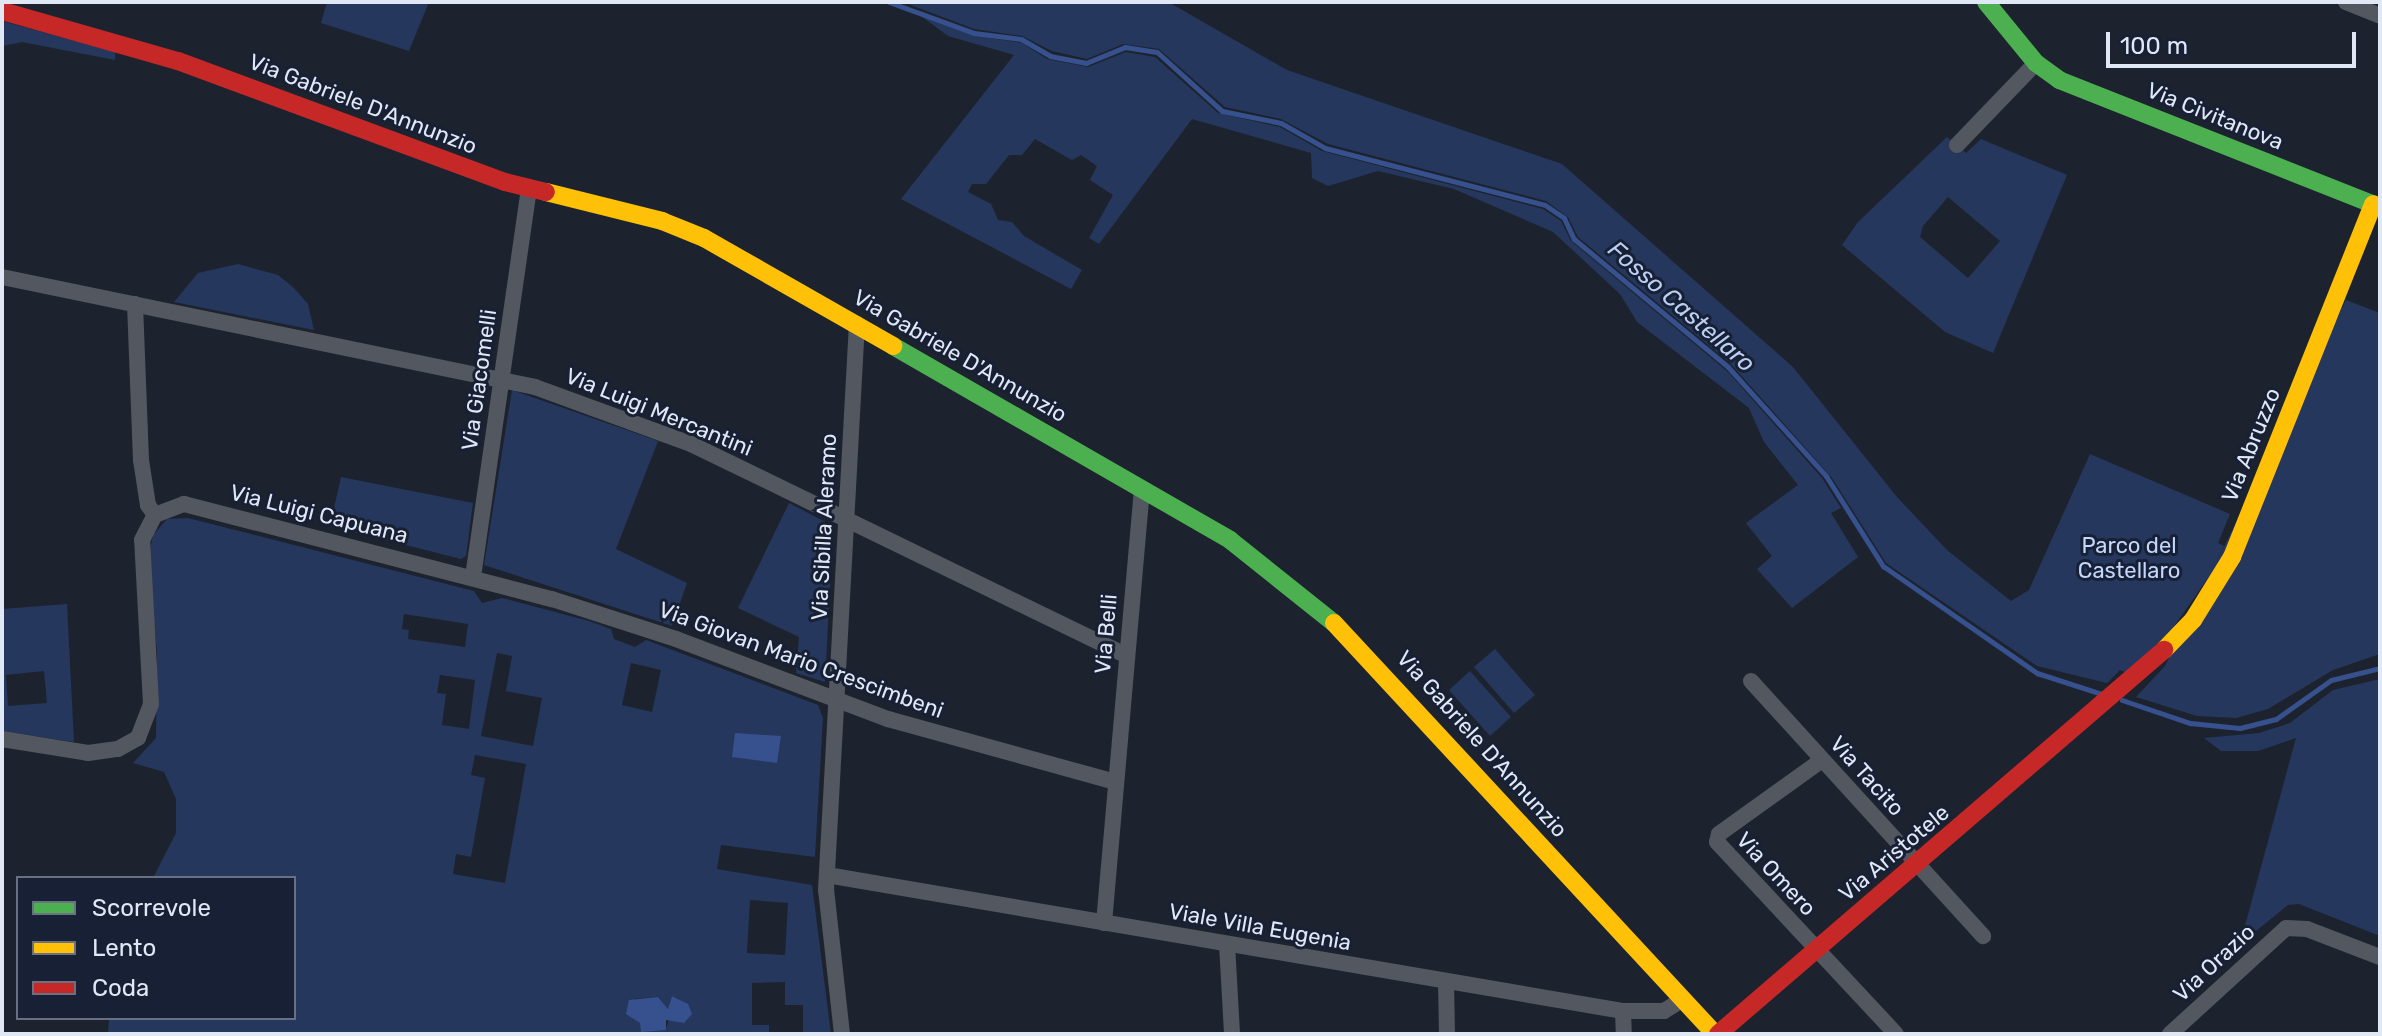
<!DOCTYPE html>
<style>
body{margin:0}
#map{position:relative;width:2382px;height:1036px;overflow:hidden;background:#1d232e;font-family:Rubik,sans-serif}
div>[style]{position:absolute}
[style*='--x']{left:calc(var(--x)*1px);top:calc(var(--y)*1px);width:calc(var(--w)*1px);rotate:calc(var(--a)*1deg)}
.green>*{inset:0;background:#25375d}
.water>*{inset:0;background:#36518e}
.stream>*{height:5px;margin:-2.5px;padding:0 2.5px;transform-origin:2.5px;border-radius:2.5px;background:#36518e}
.street>*{height:16px;margin:-8px;padding:0 8px;transform-origin:8px;border-radius:8px;background:#53575f}
.fast>*{height:18px;margin:-9px;padding:0 9px;transform-origin:9px;border-radius:9px;background:#4caf50}
.slow>*{height:18px;margin:-9px;padding:0 9px;transform-origin:9px;border-radius:9px;background:#ffc107}
.jam>*{height:18px;margin:-9px;padding:0 9px;transform-origin:9px;border-radius:9px;background:#c62828}
span{translate:-50% -50%;white-space:nowrap;text-align:center;line-height:1.15;-webkit-text-stroke:6px #172034;paint-order:stroke}
.street-label{font-size:22px;color:#e1e8f5}
.park-label{font-size:22px;color:#c3d6fd}
.water-label{font-size:24px;color:#bbcef4;font-style:italic}
.frame{position:absolute;inset:0;border:4px solid #e1e8f5;pointer-events:none}
.legend{position:absolute;left:16px;top:876px;width:280px;height:144px;box-sizing:border-box;background:#172034;border:2px solid #687081;margin:0;padding:10px 14px;list-style:none;font-size:24px;color:#e1e8f5}
.legend li{display:flex;align-items:center;gap:16px;height:40px}
.legend b{width:40px;border:2px solid #687081}
.scale{position:absolute;left:2106px;top:32px;width:250px;height:36px;box-sizing:border-box;border:4px solid #e1e8f5;border-top:0;padding-left:10px;font-size:24px;line-height:28px;white-space:nowrap;color:#e1e8f5;-webkit-text-stroke:6px #172034;paint-order:stroke}
</style>
<div id="map">
<div class="green">
<i style="clip-path:polygon(327px 2px,429px 2px,409px 51px,321px 23px)"></i>
<i style="clip-path:polygon(903px 2px,1170px 3px,1287px 70px,1562px 164px,1793px 367px,1897px 497px,1947px 550px,2011px 601px,2029px 590px,2090px 454px,2230px 514px,2218px 543px,2224px 546px,2211px 574px,2172px 629px,2127px 673px,2120px 670px,2107px 683px,2037px 666px,1886px 563px,1832px 478px,1730px 363px,1578px 237px,1568px 217px,1546px 201px,1328px 144px,1281px 119px,1225px 107px,1159px 49px,1123px 44px,1087px 59px,1052px 51px,1022px 36px,974px 29px)"></i>
<i style="clip-path:polygon(921px 16px,972px 35px,1022px 43px,1047px 59px,1088px 67px,1126px 52px,1155px 57px,1218px 113px,1280px 127px,1322px 151px,1543px 209px,1561px 221px,1571px 241px,1728px 372px,1822px 478px,1841px 508px,1831px 513px,1858px 557px,1792px 608px,1757px 569px,1772px 556px,1746px 523px,1798px 485px,1764px 442px,1749px 408px,1637px 322px,1620px 294px,1553px 232px,1454px 189px,1378px 171px,1328px 186px,1312px 178px,1311px 153px,1192px 119px,1099px 244px,1089px 238px,1113px 195px,1090px 180px,1097px 166px,1081px 155px,1072px 160px,1035px 139px,1022px 155px,1009px 155px,986px 184px,972px 184px,968px 192px,991px 204px,998px 220px,1012px 222px,1024px 236px,1082px 270px,1071px 289px,901px 199px,1014px 55px,948px 36px)"></i>
<i style="clip-path:polygon(2px 21px,115px 52px,115px 60px,22px 42px,2px 46px)"></i>
<i style="clip-path:polygon(evenodd,1947px 137px,1966px 153px,1981px 139px,2067px 175px,1993px 353px,1945px 332px,1842px 245px,1858px 222px,1947px 137px,1948px 197px,2000px 241px,1968px 278px,1920px 237px,1923px 226px,1948px 197px)"></i>
<i style="clip-path:polygon(238px 264px,278px 275px,294px 288px,308px 304px,314px 330px,174px 302px,198px 273px)"></i>
<i style="clip-path:polygon(2346px 300px,2380px 313px,2380px 654px,2333px 670px,2268px 709px,2236px 718px,2197px 716px,2136px 697px,2165px 666px)"></i>
<i style="clip-path:polygon(512px 390px,658px 441px,616px 549px,687px 583px,672px 626px,484px 565px)"></i>
<i style="clip-path:polygon(341px 477px,473px 503px,466px 556px,461px 559px,330px 526px)"></i>
<i style="clip-path:polygon(789px 503px,833px 526px,825px 682px,796px 673px,799px 637px,738px 608px)"></i>
<i style="clip-path:polygon(evenodd,188px 518px,474px 591px,482px 603px,502px 598px,589px 621px,611px 629px,614px 639px,635px 647px,646px 640px,818px 705px,823px 718px,815px 857px,721px 845px,717px 869px,812px 885px,831px 1034px,803px 1034px,803px 1005px,785px 1005px,785px 982px,752px 983px,752px 1025px,769px 1025px,769px 1034px,108px 1034px,109px 1018px,294px 1018px,294px 878px,153px 878px,176px 833px,176px 799px,164px 772px,133px 763px,156px 738px,157px 652px,148px 559px,153px 535px,167px 519px,188px 518px,404px 614px,468px 624px,465px 647px,408px 639px,409px 630px,402px 629px,404px 614px,188px 518px,497px 653px,512px 656px,506px 691px,542px 698px,533px 746px,481px 736px,497px 653px,188px 518px,631px 663px,661px 670px,652px 712px,622px 705px,631px 663px,188px 518px,440px 675px,475px 680px,469px 729px,442px 725px,446px 694px,437px 693px,440px 675px,188px 518px,475px 755px,526px 764px,505px 883px,453px 874px,456px 854px,471px 857px,485px 778px,471px 775px,475px 755px,188px 518px,750px 900px,788px 903px,785px 955px,747px 953px,750px 900px,188px 518px,672px 996px,679px 999px,684px 1023px,669px 1019px,666px 1029px,639px 1022px,634px 999px,658px 997px,668px 1009px,672px 996px)"></i>
<i style="clip-path:polygon(evenodd,67px 604px,74px 742px,2px 731px,2px 609px,67px 604px,44px 671px,47px 703px,8px 706px,6px 675px,44px 671px)"></i>
<i style="clip-path:polygon(1495px 649px,1535px 695px,1514px 713px,1474px 667px)"></i>
<i style="clip-path:polygon(1470px 671px,1511px 717px,1490px 736px,1449px 690px)"></i>
<i style="clip-path:polygon(2380px 679px,2380px 936px,2299px 904px,2288px 905px,2240px 944px,2296px 738px,2258px 751px,2221px 751px,2204px 738px,2259px 733px,2290px 723px,2333px 690px)"></i>
</div>
<div class="water">
<i style="clip-path:polygon(735px 733px,781px 736px,777px 763px,732px 757px)"></i>
<i style="clip-path:polygon(672px 996px,688px 1004px,692px 1014px,684px 1023px,666px 1020px,666px 1030px,641px 1032px,640px 1023px,626px 1014px,629px 1000px,658px 997px,668px 1009px)"></i>
</div>
<div class="stream">
<i style="--x:889;--y:2;--w:90;--a:20"></i>
<i style="--x:974;--y:33;--w:47;--a:7.3"></i>
<i style="--x:1021;--y:39;--w:34;--a:30"></i>
<i style="--x:1050;--y:56;--w:37;--a:11"></i>
<i style="--x:1086;--y:63;--w:42;--a:-22.3"></i>
<i style="--x:1125;--y:47;--w:32;--a:9"></i>
<i style="--x:1157;--y:52;--w:88;--a:42.2"></i>
<i style="--x:1222;--y:111;--w:60;--a:11.5"></i>
<i style="--x:1281;--y:123;--w:51;--a:29.6"></i>
<i style="--x:1325;--y:148;--w:227;--a:14.5"></i>
<i style="--x:1545;--y:205;--w:23;--a:34"></i>
<i style="--x:1564;--y:218;--w:23;--a:65"></i>
<i style="--x:1574;--y:239;--w:200;--a:39.7"></i>
<i style="--x:1728;--y:367;--w:147;--a:48"></i>
<i style="--x:1826;--y:476;--w:107;--a:57.7"></i>
<i style="--x:1883;--y:566;--w:188;--a:34.8"></i>
<i style="--x:2037;--y:673;--w:71;--a:17.9"></i>
<i style="--x:2122;--y:700;--w:72;--a:18.7"></i>
<i style="--x:2190;--y:723;--w:50;--a:5.7"></i>
<i style="--x:2240;--y:728;--w:37;--a:-14"></i>
<i style="--x:2276;--y:719;--w:67;--a:-35.3"></i>
<i style="--x:2331;--y:680;--w:50;--a:-13.8"></i>
</div>
<div class="street">
<i style="--x:2346;--y:2;--w:37;--a:22"></i>
<i style="--x:1957;--y:145;--w:114;--a:-46.1"></i>
<i style="--x:2;--y:277;--w:544;--a:11.66"></i>
<i style="--x:535;--y:387;--w:166;--a:20.1"></i>
<i style="--x:691;--y:444;--w:483;--a:25.9"></i>
<i style="--x:135;--y:304;--w:156;--a:87.8"></i>
<i style="--x:141;--y:460;--w:46;--a:81.2"></i>
<i style="--x:148;--y:505;--w:12;--a:55"></i>
<i style="--x:473;--y:577;--w:392;--a:-81.8"></i>
<i style="--x:1751;--y:681;--w:345;--a:47.7"></i>
<i style="--x:2;--y:739;--w:87;--a:9.2"></i>
<i style="--x:88;--y:753;--w:30;--a:-8"></i>
<i style="--x:118;--y:749;--w:23;--a:-29"></i>
<i style="--x:138;--y:738;--w:36;--a:-69"></i>
<i style="--x:151;--y:704;--w:164;--a:-93.1"></i>
<i style="--x:142;--y:540;--w:28;--a:-63"></i>
<i style="--x:155;--y:515;--w:31;--a:-21"></i>
<i style="--x:184;--y:504;--w:380;--a:14.5"></i>
<i style="--x:552;--y:599;--w:130;--a:17.9"></i>
<i style="--x:676;--y:639;--w:227;--a:20.7"></i>
<i style="--x:888;--y:719;--w:236;--a:15.5"></i>
<i style="--x:1822;--y:760;--w:127;--a:144.3"></i>
<i style="--x:1719;--y:834;--w:8;--a:104"></i>
<i style="--x:1717;--y:842;--w:262;--a:47"></i>
<i style="--x:827;--y:875;--w:808;--a:9.7"></i>
<i style="--x:1623;--y:1011;--w:41;--a:0"></i>
<i style="--x:1664;--y:1011;--w:22;--a:-32"></i>
<i style="--x:1104;--y:923;--w:436;--a:-85"></i>
<i style="--x:1227;--y:944;--w:90;--a:86.8"></i>
<i style="--x:1446;--y:982;--w:52;--a:88.9"></i>
<i style="--x:1623;--y:1011;--w:23;--a:88"></i>
<i style="--x:842;--y:1034;--w:145;--a:-96.3"></i>
<i style="--x:826;--y:890;--w:567;--a:-86.87"></i>
<i style="--x:2170;--y:1034;--w:157;--a:-42.4"></i>
<i style="--x:2286;--y:928;--w:21;--a:3"></i>
<i style="--x:2307;--y:929;--w:78;--a:21"></i>
</div>
<div class="fast">
<i style="--x:1986;--y:2;--w:79;--a:50.7"></i>
<i style="--x:2036;--y:63;--w:29;--a:36"></i>
<i style="--x:2059;--y:80;--w:345;--a:21.6"></i>
<i style="--x:893;--y:346;--w:389;--a:29.9"></i>
<i style="--x:1230;--y:540;--w:133;--a:38.6"></i>
</div>
<div class="slow">
<i style="--x:546;--y:192;--w:120;--a:14"></i>
<i style="--x:662;--y:221;--w:45;--a:22"></i>
<i style="--x:704;--y:238;--w:218;--a:29.7"></i>
<i style="--x:1334;--y:623;--w:560;--a:47.17"></i>
<i style="--x:2164;--y:650;--w:42;--a:-46"></i>
<i style="--x:2193;--y:620;--w:74;--a:-58.2"></i>
<i style="--x:2232;--y:557;--w:380;--a:-68.2"></i>
</div>
<div class="jam">
<i style="--x:2;--y:11;--w:183;--a:15.9"></i>
<i style="--x:178;--y:61;--w:349;--a:20.3"></i>
<i style="--x:505;--y:182;--w:42;--a:13.7"></i>
<i style="--x:1718;--y:1034;--w:589;--a:-40.73"></i>
</div>
<div class="street-label">
<span style="left:363px;top:104px;rotate:21deg">Via Gabriele D'Annunzio</span>
<span style="left:2215px;top:116px;rotate:22deg">Via Civitanova</span>
<span style="left:960px;top:356px;rotate:30deg">Via Gabriele D'Annunzio</span>
<span style="left:479px;top:380px;rotate:-82deg">Via Giacomelli</span>
<span style="left:659px;top:412px;rotate:22deg">Via Luigi Mercantini</span>
<span style="left:2251px;top:445px;rotate:-68deg">Via Abruzzo</span>
<span style="left:319px;top:514px;rotate:14deg">Via Luigi Capuana</span>
<span style="left:824px;top:527px;rotate:-87deg">Via Sibilla Aleramo</span>
<span style="left:1106px;top:634px;rotate:-85deg">Via Belli</span>
<span style="left:801px;top:660px;rotate:20deg">Via Giovan Mario Crescimbeni</span>
<span style="left:1482px;top:744px;rotate:48deg">Via Gabriele D'Annunzio</span>
<span style="left:1867px;top:776px;rotate:48deg">Via Tacito</span>
<span style="left:1894px;top:853px;rotate:-40deg">Via Aristotele</span>
<span style="left:1776px;top:874px;rotate:47deg">Via Omero</span>
<span style="left:1260px;top:927px;rotate:10deg">Viale Villa Eugenia</span>
<span style="left:2214px;top:963px;rotate:-43deg">Via Orazio</span>
</div>
<div class="park-label">
<span style="left:2129px;top:558px">Parco del<br>Castellaro</span>
</div>
<div class="water-label">
<span style="left:1681px;top:307px;rotate:41deg">Fosso Castellaro</span>
</div>
<div class="frame"></div>
<ul class="legend">
<li><b style="height:10px;background:#4caf50"></b>Scorrevole</li>
<li><b style="height:10px;background:#ffc107"></b>Lento</li>
<li><b style="height:10px;background:#c62828"></b>Coda</li>
</ul>
<div class="scale">100 m</div>
</div>
